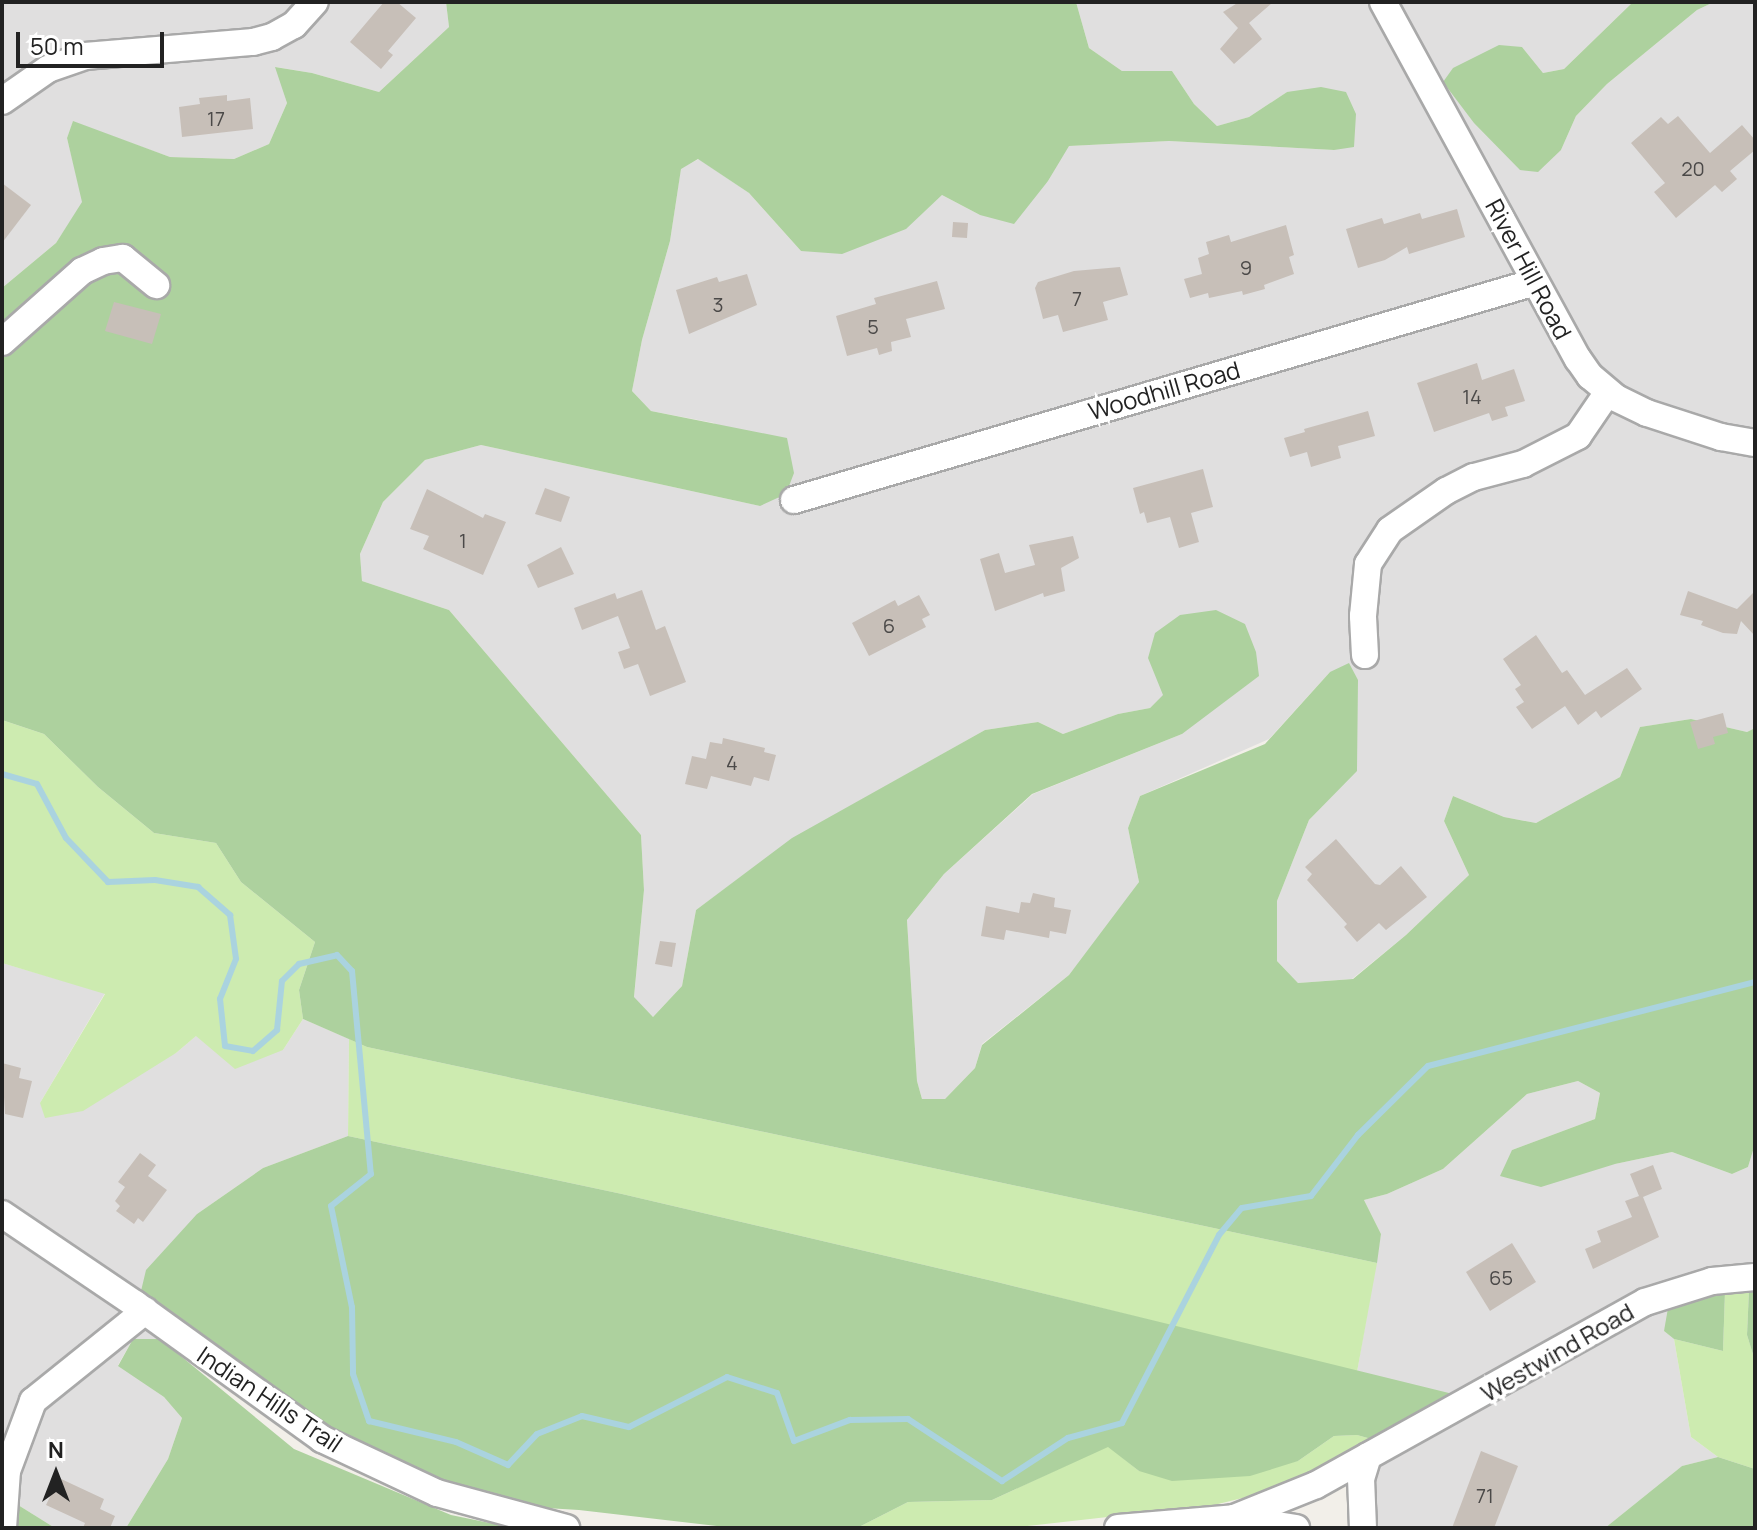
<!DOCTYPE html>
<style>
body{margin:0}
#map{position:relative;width:1757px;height:1530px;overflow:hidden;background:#f2efe9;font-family:Manrope,sans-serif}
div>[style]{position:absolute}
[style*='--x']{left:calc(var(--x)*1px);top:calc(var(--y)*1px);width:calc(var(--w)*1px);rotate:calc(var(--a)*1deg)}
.residential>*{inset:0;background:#e0dfdf}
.grass>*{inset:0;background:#cdebb0}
.forest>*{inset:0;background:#add19e}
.stream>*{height:6px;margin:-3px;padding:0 3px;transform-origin:3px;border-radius:3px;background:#aad3df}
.building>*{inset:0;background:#c7bfb8}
.roads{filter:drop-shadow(2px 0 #a9a9a9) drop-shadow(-2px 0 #a9a9a9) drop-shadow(0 2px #a9a9a9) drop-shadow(0 -2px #a9a9a9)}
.minor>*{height:26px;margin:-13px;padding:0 13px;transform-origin:13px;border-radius:13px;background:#fff}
span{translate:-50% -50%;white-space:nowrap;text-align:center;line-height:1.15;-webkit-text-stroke:7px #fff;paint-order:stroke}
.number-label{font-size:20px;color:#4b4948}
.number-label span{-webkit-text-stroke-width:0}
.street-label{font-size:24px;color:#222}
.frame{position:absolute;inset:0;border:4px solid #222;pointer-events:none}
.north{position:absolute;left:16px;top:1434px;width:80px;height:80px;-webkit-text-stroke:6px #fff;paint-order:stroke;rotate:0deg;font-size:22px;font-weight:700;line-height:32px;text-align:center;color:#222}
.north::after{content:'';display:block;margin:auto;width:28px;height:36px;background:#222;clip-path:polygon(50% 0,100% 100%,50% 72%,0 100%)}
.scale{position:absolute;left:16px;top:32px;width:148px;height:36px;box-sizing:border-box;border:4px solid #222;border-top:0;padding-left:10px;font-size:24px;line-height:28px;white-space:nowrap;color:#222;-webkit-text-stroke:6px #fff;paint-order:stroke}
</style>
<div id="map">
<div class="residential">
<i style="clip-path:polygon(2px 2px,446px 2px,449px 27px,379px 92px,312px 73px,276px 67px,287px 103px,269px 144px,234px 159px,170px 157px,73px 122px,67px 138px,83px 202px,56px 243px,2px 288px)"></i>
<i style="clip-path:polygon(1076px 2px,1633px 2px,1564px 69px,1543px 73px,1522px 47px,1561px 150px,1576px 116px,1607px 84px,1697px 10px,1714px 2px,1755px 2px,1755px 728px,1747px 732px,1691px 719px,1640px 727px,1620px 777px,1536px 823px,1504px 817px,1453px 796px,1444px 821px,1469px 875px,1406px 935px,1352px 979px,1298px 983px,1277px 961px,1277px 901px,1309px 820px,1357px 770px,1330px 672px,1269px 739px,1140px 796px,1128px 828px,1139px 882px,1105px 930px,1069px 975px,982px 1044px,975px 1068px,945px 1099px,922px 1099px,917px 1081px,907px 920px,944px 874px,1033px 794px,1182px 734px,1148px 658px,1164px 695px,1150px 708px,1118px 714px,1063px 734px,1038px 722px,985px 730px,792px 839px,696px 910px,682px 986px,653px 1017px,634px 998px,644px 890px,641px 835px,449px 610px,362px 581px,360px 554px,383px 502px,425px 460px,481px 445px,760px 506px,714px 423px,651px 411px,632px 391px,642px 340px,670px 241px,681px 168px,699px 159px,749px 193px,801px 251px,906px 228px,942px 195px,980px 215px,1048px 181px,1068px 146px,1169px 141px,1334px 150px,1287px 92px,1249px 117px,1217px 126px,1194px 104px,1172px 71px,1122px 71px,1089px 48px)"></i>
<i style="clip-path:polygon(2px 963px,105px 993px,40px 1103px,176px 1053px,197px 1035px,283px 1050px,303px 1019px,349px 1039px,348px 1136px,263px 1168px,197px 1214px,174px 1319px,160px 1339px,133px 1339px,118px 1365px,164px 1397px,182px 1418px,168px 1459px,126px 1528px,55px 1528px,2px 1495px)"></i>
<i style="clip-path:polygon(1578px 1081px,1600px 1093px,1595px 1119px,1512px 1150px,1615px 1164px,1672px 1152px,1732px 1174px,1748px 1167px,1755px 1144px,1755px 1290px,1725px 1292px,1664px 1331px,1674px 1339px,1691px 1437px,1718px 1457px,1682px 1466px,1605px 1528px,1379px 1528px,1376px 1519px,1375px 1440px,1357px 1372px,1381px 1234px,1364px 1200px,1387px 1194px,1443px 1169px,1527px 1094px)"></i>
</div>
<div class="grass">
<i style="clip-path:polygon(2px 720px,44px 734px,98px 787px,154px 833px,216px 843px,241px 882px,315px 942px,299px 990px,303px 1019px,283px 1050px,235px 1069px,196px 1036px,176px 1053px,83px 1111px,45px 1118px,40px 1103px,105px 994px,2px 963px)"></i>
<i style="clip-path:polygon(349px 1039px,367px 1047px,1377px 1263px,1357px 1372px,997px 1282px,622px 1194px,348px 1136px)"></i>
<i style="clip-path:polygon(1749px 1290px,1747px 1335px,1755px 1361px,1755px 1469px,1718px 1457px,1691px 1437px,1674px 1339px,1723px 1351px,1725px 1292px)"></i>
<i style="clip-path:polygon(1357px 1435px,1375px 1440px,1358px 1451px,1267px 1492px,1214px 1505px,1010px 1528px,857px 1528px,908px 1502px,992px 1500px,1108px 1446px,1139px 1471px,1298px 1461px,1334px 1436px)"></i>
</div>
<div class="forest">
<i style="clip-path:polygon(446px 2px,1076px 2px,1089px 48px,1122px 71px,1172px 71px,1194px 104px,1217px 126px,1249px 117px,1287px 92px,1321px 87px,1346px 92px,1356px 114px,1354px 147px,1334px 150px,1169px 141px,1069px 146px,1048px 181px,1014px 224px,980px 215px,942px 195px,906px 229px,842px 254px,801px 251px,749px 193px,698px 159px,681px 169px,670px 241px,642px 340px,632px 391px,651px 411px,787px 438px,794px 473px,786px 494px,760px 506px,481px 445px,425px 460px,383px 502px,360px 554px,362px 581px,449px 610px,641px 835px,644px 890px,634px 997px,653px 1017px,682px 986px,696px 910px,792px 838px,985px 730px,1038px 722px,1063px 734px,1118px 714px,1150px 708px,1163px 695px,1148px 658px,1155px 633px,1180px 615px,1216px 610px,1245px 624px,1256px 652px,1259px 676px,1182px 734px,1032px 794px,944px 874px,907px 920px,917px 1081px,922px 1099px,945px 1099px,975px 1068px,982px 1045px,1069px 975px,1139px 882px,1128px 828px,1140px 796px,1265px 744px,1330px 672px,1349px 663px,1358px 680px,1357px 771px,1309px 820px,1277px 901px,1277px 961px,1298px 983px,1353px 979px,1406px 935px,1469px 875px,1444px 821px,1453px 796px,1504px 817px,1536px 823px,1620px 777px,1640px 727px,1691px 719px,1747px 732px,1755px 728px,1755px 1144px,1748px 1167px,1732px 1174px,1672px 1152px,1615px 1164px,1541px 1187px,1500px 1176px,1512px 1150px,1595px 1119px,1600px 1093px,1578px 1081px,1527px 1094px,1443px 1169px,1387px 1194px,1364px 1200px,1381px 1234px,1377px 1263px,367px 1047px,303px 1019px,299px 990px,315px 942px,241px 882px,216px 843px,154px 833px,98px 787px,44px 734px,2px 720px,2px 288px,56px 243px,82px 202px,67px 138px,73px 121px,170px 157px,234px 159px,269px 144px,287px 103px,275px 67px,312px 73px,379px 92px,449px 27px)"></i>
<i style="clip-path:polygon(1633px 2px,1714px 2px,1697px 10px,1607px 84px,1576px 116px,1561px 150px,1538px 172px,1520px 170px,1474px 123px,1443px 82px,1453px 68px,1499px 45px,1522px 47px,1543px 73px,1564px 69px)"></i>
<i style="clip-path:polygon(348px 1136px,622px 1194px,997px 1282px,1453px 1394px,1375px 1440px,1357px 1435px,1334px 1436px,1298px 1461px,1250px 1476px,1172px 1481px,1139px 1471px,1108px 1447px,992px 1500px,908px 1502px,857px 1528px,734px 1528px,579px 1510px,513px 1506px,437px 1480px,364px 1448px,317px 1420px,180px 1324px,141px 1291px,146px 1270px,197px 1214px,263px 1168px)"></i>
<i style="clip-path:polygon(1749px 1290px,1755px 1290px,1755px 1361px,1747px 1335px)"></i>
<i style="clip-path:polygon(1725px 1292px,1723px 1351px,1674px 1339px,1664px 1331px,1668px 1308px,1680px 1298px)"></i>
<i style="clip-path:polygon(133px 1339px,160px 1339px,294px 1449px,451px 1515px,514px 1528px,126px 1528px,168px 1459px,182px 1418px,164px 1397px,118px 1366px)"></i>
<i style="clip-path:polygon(1718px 1457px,1755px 1469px,1755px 1528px,1605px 1528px,1682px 1466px)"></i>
<i style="clip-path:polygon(2px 1495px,55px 1528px,2px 1528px)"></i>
</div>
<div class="stream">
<i style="--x:2;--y:774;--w:36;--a:16"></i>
<i style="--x:37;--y:784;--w:61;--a:61.8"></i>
<i style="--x:66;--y:838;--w:61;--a:46.3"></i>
<i style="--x:108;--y:882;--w:47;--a:-2.4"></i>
<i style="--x:155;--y:880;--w:44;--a:9.2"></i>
<i style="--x:198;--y:887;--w:43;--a:41.2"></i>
<i style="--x:230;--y:915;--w:44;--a:82.2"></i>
<i style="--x:236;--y:959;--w:43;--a:111.8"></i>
<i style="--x:220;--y:999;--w:47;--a:83.9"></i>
<i style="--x:225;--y:1046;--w:28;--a:10"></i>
<i style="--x:253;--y:1051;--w:32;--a:-41"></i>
<i style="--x:277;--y:1030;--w:49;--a:-84.2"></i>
<i style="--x:282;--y:981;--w:24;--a:-45"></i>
<i style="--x:299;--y:964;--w:39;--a:-13"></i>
<i style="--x:337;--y:955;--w:22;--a:47"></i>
<i style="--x:352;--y:971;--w:204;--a:84.7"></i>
<i style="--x:371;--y:1174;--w:51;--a:141.3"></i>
<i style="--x:331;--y:1206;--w:103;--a:78.3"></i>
<i style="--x:352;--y:1307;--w:67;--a:89.1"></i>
<i style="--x:353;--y:1374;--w:50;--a:71.2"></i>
<i style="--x:369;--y:1421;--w:89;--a:13.6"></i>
<i style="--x:456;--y:1442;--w:57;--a:23.9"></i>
<i style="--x:508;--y:1465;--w:42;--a:-46.9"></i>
<i style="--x:537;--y:1434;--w:48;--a:-21.8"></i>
<i style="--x:582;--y:1416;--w:48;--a:13.2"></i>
<i style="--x:629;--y:1427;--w:110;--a:-27"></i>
<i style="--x:727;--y:1377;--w:52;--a:17.7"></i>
<i style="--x:777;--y:1393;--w:51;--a:70.5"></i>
<i style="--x:794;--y:1441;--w:60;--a:-20.6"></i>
<i style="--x:850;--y:1420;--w:58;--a:-1"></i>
<i style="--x:908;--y:1419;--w:113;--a:33.4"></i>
<i style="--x:1002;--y:1481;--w:79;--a:-33.1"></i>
<i style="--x:1068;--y:1438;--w:56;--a:-15.5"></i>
<i style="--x:1122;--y:1423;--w:212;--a:-62.7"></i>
<i style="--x:1219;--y:1235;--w:35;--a:-50"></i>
<i style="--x:1242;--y:1208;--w:70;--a:-9.9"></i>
<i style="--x:1311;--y:1196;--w:77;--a:-52.4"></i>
<i style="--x:1358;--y:1135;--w:98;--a:-44.6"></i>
<i style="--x:1428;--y:1066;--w:338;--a:-14.4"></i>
</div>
<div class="building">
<i style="clip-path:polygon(384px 2px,397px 2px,416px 18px,388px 51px,393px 55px,381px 69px,350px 42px)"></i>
<i style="clip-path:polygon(1239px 2px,1273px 2px,1249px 23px,1262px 39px,1234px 64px,1220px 49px,1238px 28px,1223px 12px)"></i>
<i style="clip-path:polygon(227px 95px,227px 101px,250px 98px,253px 129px,182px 137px,179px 107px,200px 104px,199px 98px)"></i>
<i style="clip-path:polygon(1678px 116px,1710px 153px,1742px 125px,1755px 140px,1755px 150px,1730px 171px,1737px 179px,1722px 192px,1715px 185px,1676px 218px,1654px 192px,1665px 183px,1631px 143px,1661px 117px,1668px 124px)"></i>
<i style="clip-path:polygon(2px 183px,31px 205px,2px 243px)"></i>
<i style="clip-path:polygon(1457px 209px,1465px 237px,1409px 254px,1407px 247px,1385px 260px,1358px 268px,1346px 229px,1382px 218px,1384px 224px,1420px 213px,1422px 219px)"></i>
<i style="clip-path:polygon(953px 222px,968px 223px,967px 238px,952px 237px)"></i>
<i style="clip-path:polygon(1286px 225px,1294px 255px,1289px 257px,1294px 274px,1264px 285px,1265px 289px,1243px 295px,1242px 291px,1209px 298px,1208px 293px,1190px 298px,1184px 279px,1202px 274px,1198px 258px,1209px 254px,1206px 242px,1229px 235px,1231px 242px)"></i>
<i style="clip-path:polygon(1120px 267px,1128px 295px,1103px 302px,1108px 320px,1063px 332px,1058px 315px,1043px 319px,1035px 288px,1038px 282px,1074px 271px)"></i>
<i style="clip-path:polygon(747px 274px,757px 305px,689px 334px,676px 290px,717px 277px,719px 282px)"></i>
<i style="clip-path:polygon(937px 281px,945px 309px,906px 319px,911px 337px,891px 342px,892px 351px,879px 355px,877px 348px,847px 356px,836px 316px,876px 304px,874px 298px)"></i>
<i style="clip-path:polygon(114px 302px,161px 314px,152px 344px,105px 331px)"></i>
<i style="clip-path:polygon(1477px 363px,1482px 380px,1514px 369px,1525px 401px,1505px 407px,1508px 416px,1492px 421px,1489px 413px,1434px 432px,1417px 383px)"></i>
<i style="clip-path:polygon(1368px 411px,1375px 436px,1338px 446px,1341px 458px,1311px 467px,1307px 452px,1290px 457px,1284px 438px,1305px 432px,1304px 429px)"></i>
<i style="clip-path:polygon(1203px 469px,1213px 507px,1191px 513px,1199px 542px,1179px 548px,1170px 517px,1147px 523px,1144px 512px,1140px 514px,1133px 488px)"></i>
<i style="clip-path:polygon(545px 488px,570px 497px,561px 522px,535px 514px)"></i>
<i style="clip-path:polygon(427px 489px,483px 518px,485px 514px,506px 522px,483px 575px,423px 549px,429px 536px,410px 529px)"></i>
<i style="clip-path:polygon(1073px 536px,1079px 558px,1061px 568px,1065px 591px,1044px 597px,1043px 593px,995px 611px,980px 559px,999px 553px,1005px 573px,1035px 565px,1029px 545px)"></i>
<i style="clip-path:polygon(561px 547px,574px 574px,538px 588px,527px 565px)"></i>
<i style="clip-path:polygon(642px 590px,656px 630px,665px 626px,686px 682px,650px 696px,638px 664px,624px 669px,618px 652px,630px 648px,618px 616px,582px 630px,574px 608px,615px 593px,617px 599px)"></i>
<i style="clip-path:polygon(1688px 591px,1737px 609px,1755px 591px,1755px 636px,1741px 621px,1737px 634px,1723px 633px,1701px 625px,1703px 621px,1680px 615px)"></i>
<i style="clip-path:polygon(919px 595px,930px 615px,922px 619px,926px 627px,869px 656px,852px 623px,895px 600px,898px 606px)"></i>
<i style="clip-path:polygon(1536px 635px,1562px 673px,1567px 670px,1585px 695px,1627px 668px,1642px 689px,1601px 718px,1596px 711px,1578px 725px,1565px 706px,1532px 729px,1516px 707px,1524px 702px,1515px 689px,1521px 685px,1503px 659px)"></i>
<i style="clip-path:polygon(1723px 713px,1728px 733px,1713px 737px,1715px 744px,1698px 749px,1690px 722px)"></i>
<i style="clip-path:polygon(723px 738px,765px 748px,764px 752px,776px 755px,769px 781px,754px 777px,751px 786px,711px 776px,707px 789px,685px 784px,692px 756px,706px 759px,710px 742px,722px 744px)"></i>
<i style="clip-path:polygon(1336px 839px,1375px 884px,1380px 885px,1401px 866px,1427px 897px,1386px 930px,1379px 923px,1357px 942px,1344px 927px,1347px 924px,1307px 880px,1312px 874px,1305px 867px)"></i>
<i style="clip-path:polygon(1033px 893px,1055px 898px,1054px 907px,1071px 910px,1066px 934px,1050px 931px,1049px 938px,1006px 930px,1004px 940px,981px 936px,986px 906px,1019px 913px,1021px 902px,1030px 903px)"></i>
<i style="clip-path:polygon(660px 941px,676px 943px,672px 967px,655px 964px)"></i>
<i style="clip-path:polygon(2px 1063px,21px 1068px,19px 1078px,32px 1081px,23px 1118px,5px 1114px)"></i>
<i style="clip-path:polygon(140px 1153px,156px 1165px,148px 1176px,167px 1190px,143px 1222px,138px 1218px,134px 1224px,116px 1211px,120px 1206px,115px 1201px,125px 1187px,118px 1182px)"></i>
<i style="clip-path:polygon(1653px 1165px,1662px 1189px,1643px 1197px,1659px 1237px,1593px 1269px,1585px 1249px,1601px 1242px,1597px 1231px,1632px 1217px,1625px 1201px,1639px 1196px,1630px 1174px)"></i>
<i style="clip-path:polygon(1512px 1243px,1536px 1282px,1490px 1311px,1466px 1272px)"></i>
<i style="clip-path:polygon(1481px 1451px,1518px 1466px,1494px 1528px,1452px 1528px)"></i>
<i style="clip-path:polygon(59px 1478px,104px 1499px,100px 1509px,115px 1516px,110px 1528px,83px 1528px,85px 1523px,46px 1505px)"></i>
</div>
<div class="roads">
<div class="minor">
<i style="--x:1383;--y:2;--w:407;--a:61.4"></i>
<i style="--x:1578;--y:359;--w:21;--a:55"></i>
<i style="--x:1590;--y:376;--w:34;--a:40"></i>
<i style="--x:1616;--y:398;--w:34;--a:26"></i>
<i style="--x:1647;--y:413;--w:78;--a:18"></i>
<i style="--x:1721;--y:437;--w:35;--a:10"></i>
<i style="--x:2;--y:101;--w:56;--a:-34.8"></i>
<i style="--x:48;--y:69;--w:39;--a:-19"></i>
<i style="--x:85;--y:56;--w:169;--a:-4.8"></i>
<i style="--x:253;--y:42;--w:20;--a:-15"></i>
<i style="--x:272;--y:37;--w:25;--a:-29"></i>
<i style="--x:294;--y:25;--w:31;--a:-48"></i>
<i style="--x:2;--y:342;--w:107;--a:-41.6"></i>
<i style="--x:82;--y:271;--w:23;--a:-25"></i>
<i style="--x:103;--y:261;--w:20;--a:-9"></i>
<i style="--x:123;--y:258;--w:43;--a:39.3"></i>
<i style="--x:794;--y:500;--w:772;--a:-16.39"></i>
<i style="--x:1365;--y:655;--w:39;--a:-93"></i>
<i style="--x:1363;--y:616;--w:52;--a:-84.5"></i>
<i style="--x:1368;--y:564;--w:40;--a:-57.1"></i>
<i style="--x:1390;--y:530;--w:68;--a:-34.9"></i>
<i style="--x:1446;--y:491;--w:31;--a:-27"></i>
<i style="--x:1474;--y:477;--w:51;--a:-14.9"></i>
<i style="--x:1523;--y:464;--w:62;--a:-27"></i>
<i style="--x:1578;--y:436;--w:53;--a:-55.7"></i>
<i style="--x:2;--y:1214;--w:161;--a:34.1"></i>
<i style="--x:135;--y:1304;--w:231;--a:35.8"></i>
<i style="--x:322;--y:1439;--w:127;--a:25.2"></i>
<i style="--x:437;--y:1493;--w:134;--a:15.2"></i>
<i style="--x:1234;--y:1518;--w:88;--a:-21.9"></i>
<i style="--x:1316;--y:1485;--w:376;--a:-29.1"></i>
<i style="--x:1645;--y:1302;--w:70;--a:-17.4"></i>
<i style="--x:1712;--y:1281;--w:43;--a:-5.3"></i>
<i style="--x:3;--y:1528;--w:57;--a:-86"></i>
<i style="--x:7;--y:1471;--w:75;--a:-69.6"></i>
<i style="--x:33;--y:1401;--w:144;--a:-38.8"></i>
<i style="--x:1118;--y:1528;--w:116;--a:-4.9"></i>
<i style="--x:1234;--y:1518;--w:63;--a:9.2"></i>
<i style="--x:1363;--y:1528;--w:49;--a:-92.3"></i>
<i style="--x:1361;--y:1479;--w:24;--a:-73"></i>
</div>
</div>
<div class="number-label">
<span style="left:216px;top:118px">17</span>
<span style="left:1693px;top:168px">20</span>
<span style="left:1246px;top:267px">9</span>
<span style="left:1077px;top:298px">7</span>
<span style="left:718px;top:304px">3</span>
<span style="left:873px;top:326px">5</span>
<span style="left:1472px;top:396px">14</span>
<span style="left:463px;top:540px">1</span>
<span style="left:889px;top:625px">6</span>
<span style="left:732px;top:762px">4</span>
<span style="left:1501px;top:1277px">65</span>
<span style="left:1485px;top:1495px">71</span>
</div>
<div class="street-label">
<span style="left:1529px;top:269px;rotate:62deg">River Hill Road</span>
<span style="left:1164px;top:390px;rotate:-16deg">Woodhill Road</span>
<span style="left:1557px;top:1352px;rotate:-30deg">Westwind Road</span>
<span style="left:270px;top:1399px;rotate:34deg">Indian Hills Trail</span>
</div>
<div class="frame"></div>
<div class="north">N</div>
<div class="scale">50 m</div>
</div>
